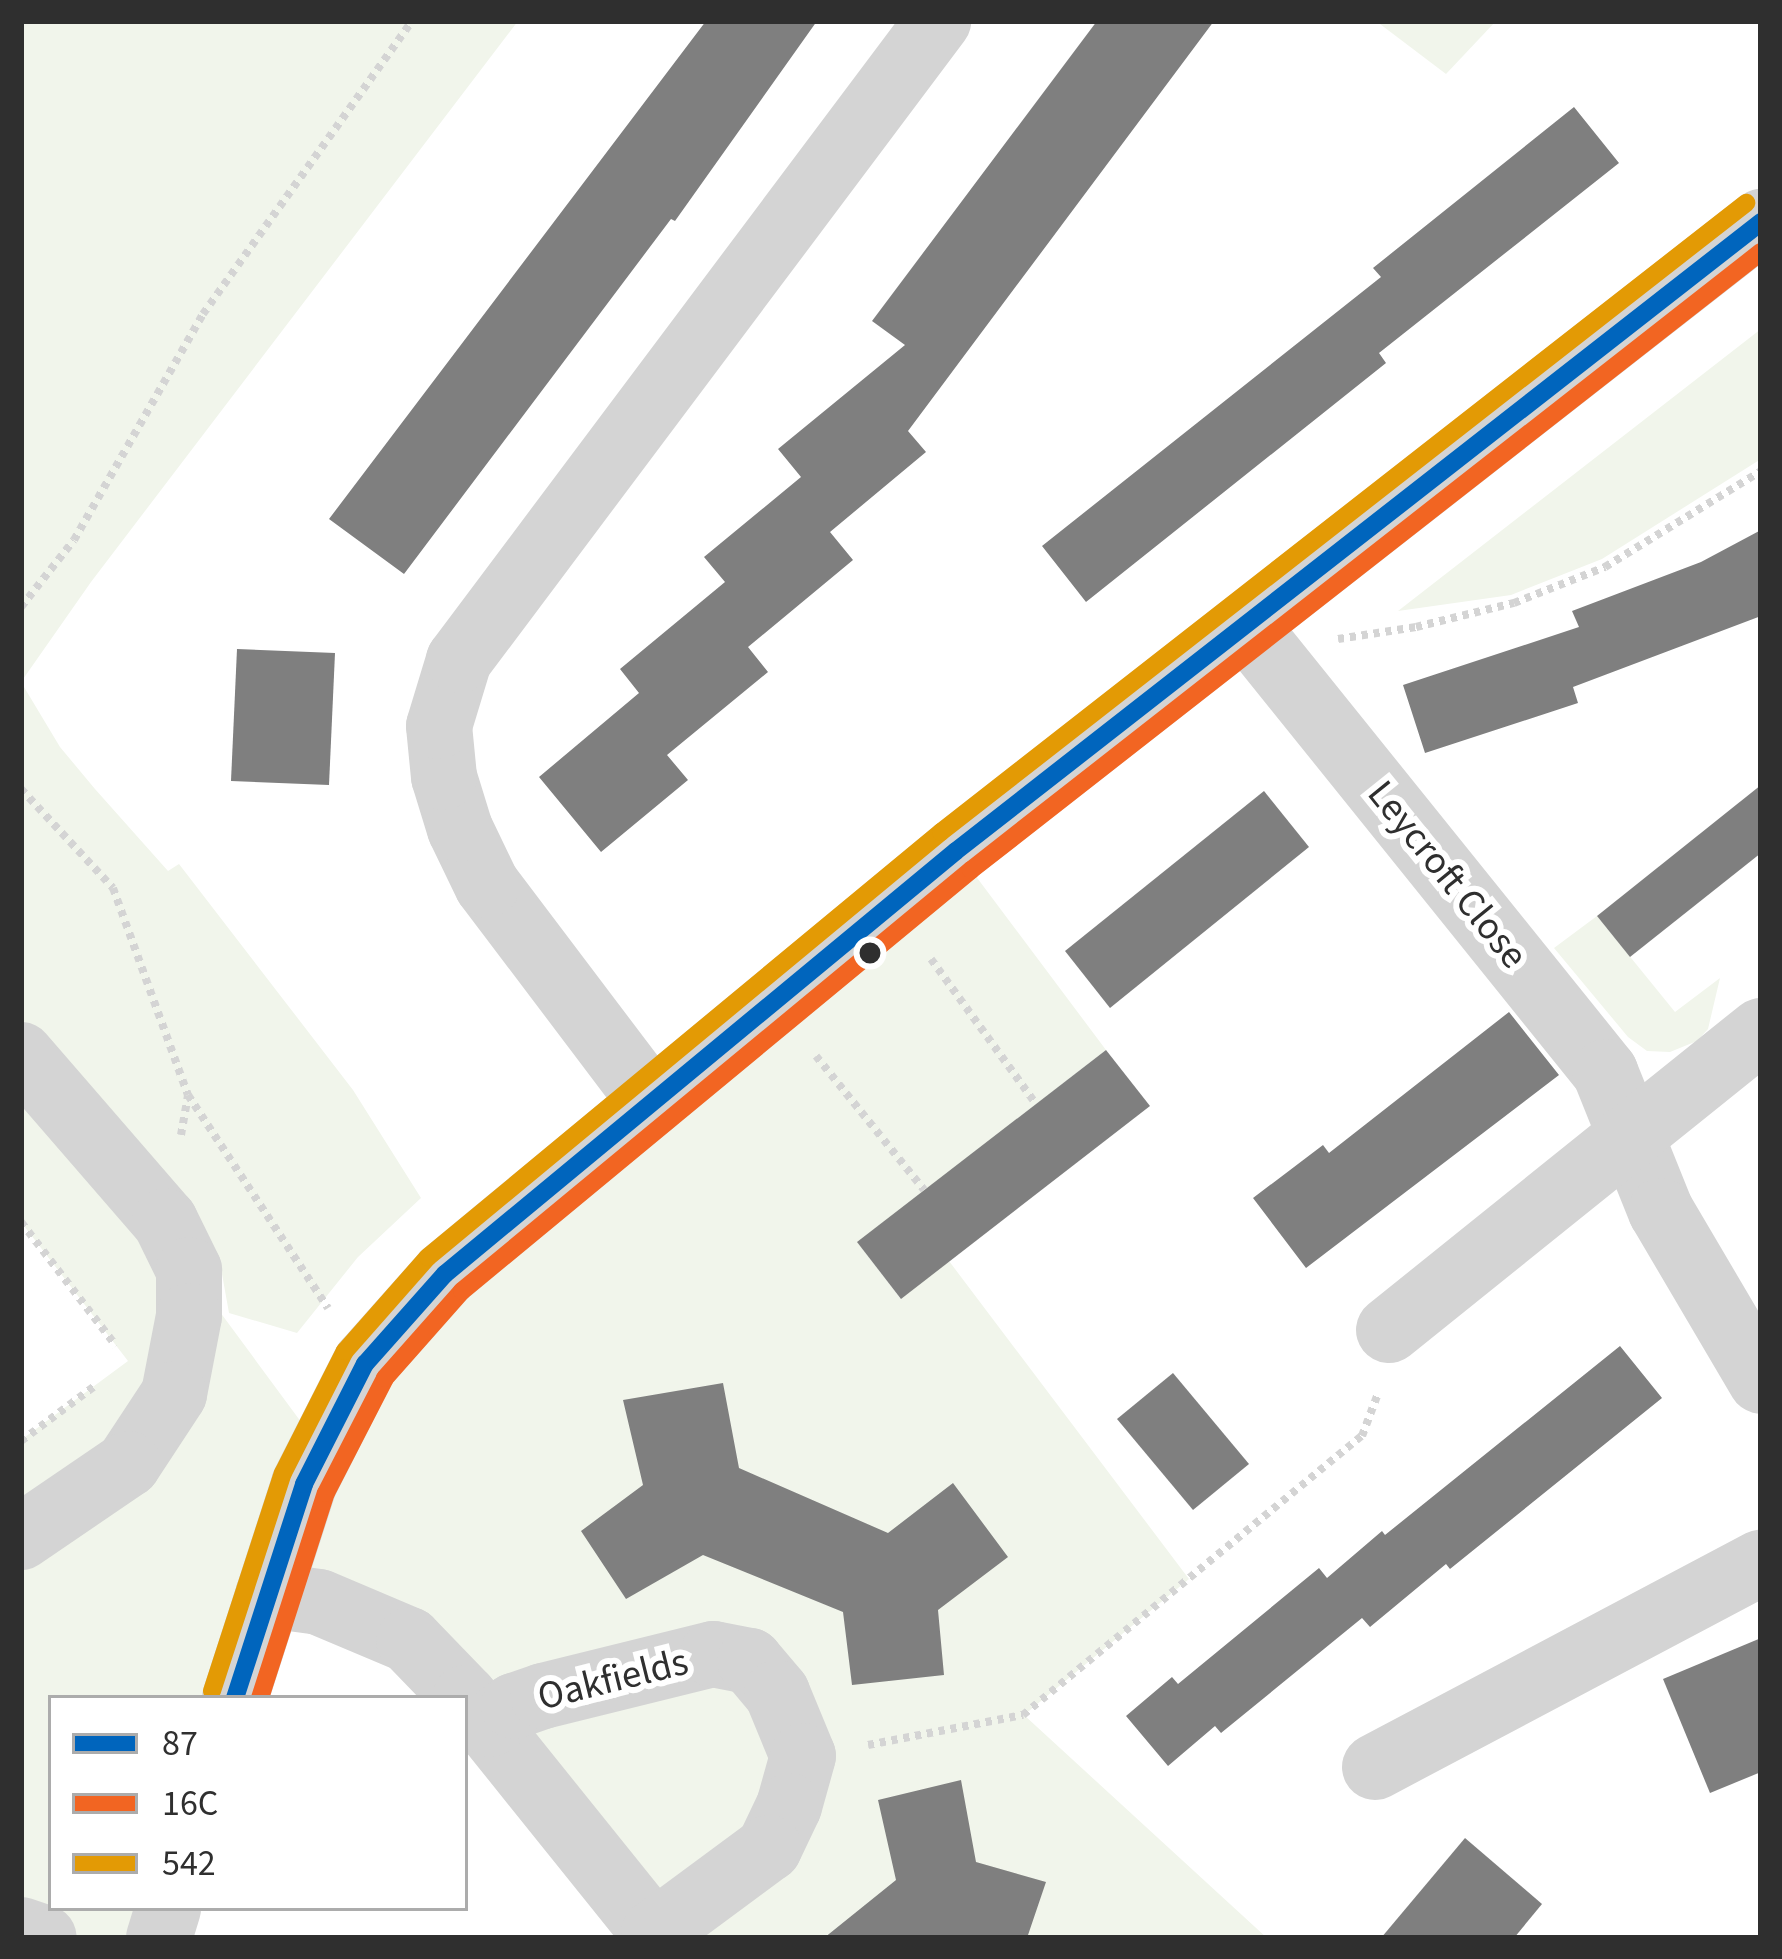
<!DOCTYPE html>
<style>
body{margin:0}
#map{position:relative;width:1782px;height:1959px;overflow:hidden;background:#fff;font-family:"Source Sans 3",sans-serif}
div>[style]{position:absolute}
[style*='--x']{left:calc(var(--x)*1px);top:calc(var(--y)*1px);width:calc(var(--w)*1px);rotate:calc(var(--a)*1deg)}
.green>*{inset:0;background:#f1f5eb}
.building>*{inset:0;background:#7f7f7f}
.path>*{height:8px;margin-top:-4px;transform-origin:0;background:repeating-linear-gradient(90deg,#d4d4d4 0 6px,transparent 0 12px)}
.minor>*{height:66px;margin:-33px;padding:0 33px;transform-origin:33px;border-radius:33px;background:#d4d4d4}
.bus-1>*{height:18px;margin:-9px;padding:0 9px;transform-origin:9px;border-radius:9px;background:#0065bd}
.bus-2>*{height:18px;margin:-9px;padding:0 9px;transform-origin:9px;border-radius:9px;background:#f26522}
.bus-3>*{height:18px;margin:-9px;padding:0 9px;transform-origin:9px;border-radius:9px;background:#e39a05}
.dots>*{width:33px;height:33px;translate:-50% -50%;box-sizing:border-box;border:6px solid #fff;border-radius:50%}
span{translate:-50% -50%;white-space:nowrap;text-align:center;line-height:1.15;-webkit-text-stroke:12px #fff;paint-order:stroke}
.street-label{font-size:39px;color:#2f2f2f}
.frame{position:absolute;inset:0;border:24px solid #2f2f2f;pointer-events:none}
.legend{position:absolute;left:48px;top:1695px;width:420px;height:216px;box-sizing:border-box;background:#fff;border:3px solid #acacac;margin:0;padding:15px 21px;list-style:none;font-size:36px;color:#2f2f2f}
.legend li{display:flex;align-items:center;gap:24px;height:60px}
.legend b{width:60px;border:3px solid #acacac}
</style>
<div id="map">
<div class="green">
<i style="clip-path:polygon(21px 21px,518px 21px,91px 582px,21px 682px,60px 747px,95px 789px,168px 871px,179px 864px,353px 1090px,421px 1198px,358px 1257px,297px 1333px,229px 1313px,222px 1274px,166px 1176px,21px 1018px)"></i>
<i style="clip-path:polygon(1376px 21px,1496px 21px,1446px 74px)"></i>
<i style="clip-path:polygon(1761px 329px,1761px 459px,1602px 559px,1511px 595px,1398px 611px)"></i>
<i style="clip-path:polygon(963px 859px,1106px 1050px,858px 1243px,900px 1298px,949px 1261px,1189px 1579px,1024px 1715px,1267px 1938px,671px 1938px,778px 1856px,784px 1685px,515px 1694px,282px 1586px,373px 1369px)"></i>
<i style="clip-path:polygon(1597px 916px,1675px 1012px,1720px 978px,1708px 1029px,1697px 1041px,1670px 1052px,1647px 1051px,1628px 1037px,1554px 948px)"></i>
<i style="clip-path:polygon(21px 1058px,189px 1270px,321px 1449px,235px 1698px,51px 1698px,51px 1908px,168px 1908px,159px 1938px,44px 1938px,21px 1930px,21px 1440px,128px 1361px,21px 1222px)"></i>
<i style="clip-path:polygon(713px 1654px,803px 1756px,654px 1933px,514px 1706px)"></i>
</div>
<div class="building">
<i style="clip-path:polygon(706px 21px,817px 21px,675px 221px,671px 219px,404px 574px,329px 519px)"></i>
<i style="clip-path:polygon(1097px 21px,1214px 21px,908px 431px,926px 452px,830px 532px,853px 560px,748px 647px,768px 672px,667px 755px,688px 780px,601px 852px,539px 777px,639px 693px,620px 669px,725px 582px,704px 557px,801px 477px,778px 449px,905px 345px,872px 321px)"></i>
<i style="clip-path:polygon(1574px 107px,1619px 163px,1379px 353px,1386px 363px,1086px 602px,1042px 546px,1381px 277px,1373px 268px)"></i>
<i style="clip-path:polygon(1761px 530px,1761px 616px,1573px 687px,1578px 703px,1425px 753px,1403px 685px,1579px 627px,1572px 611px,1701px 562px)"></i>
<i style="clip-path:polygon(237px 649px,335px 653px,329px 785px,231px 781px)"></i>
<i style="clip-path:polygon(1761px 785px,1761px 853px,1630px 957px,1597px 916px)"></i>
<i style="clip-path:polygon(1264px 791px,1309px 847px,1110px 1008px,1065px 951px)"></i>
<i style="clip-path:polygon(1509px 1012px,1559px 1075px,1306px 1268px,1253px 1198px,1323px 1145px,1329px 1153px)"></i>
<i style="clip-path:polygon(1106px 1050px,1150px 1106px,901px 1299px,857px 1242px)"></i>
<i style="clip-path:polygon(1620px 1346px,1662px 1398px,1450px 1569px,1446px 1564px,1370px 1627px,1362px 1618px,1221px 1733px,1215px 1726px,1168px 1766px,1126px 1716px,1172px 1677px,1178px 1684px,1319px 1568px,1327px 1578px,1382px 1531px,1385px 1535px)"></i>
<i style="clip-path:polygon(1173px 1373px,1249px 1464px,1193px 1510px,1117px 1419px)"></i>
<i style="clip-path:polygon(723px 1383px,739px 1468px,888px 1533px,953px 1483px,1008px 1557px,938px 1610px,944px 1675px,852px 1685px,843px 1612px,703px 1555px,626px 1599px,581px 1531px,643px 1485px,623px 1400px)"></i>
<i style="clip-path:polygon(1761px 1638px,1761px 1772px,1710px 1793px,1663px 1679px)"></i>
<i style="clip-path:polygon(961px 1780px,976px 1862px,1046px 1882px,1027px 1938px,824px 1938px,896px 1880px,878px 1800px)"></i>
<i style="clip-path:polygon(1465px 1838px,1542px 1904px,1514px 1938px,1381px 1938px)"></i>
</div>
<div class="path">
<i style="--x:21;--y:607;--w:85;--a:-51.7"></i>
<i style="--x:74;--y:540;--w:260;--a:-60.3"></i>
<i style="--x:203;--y:314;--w:360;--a:-54.5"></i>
<i style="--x:1338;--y:639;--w:79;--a:-8.7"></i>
<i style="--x:1416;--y:627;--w:101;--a:-13.8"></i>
<i style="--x:1514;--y:603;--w:98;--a:-21.6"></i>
<i style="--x:1605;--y:567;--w:183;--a:-31.6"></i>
<i style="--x:21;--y:789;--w:135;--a:47.1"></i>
<i style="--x:113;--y:888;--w:220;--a:70.1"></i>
<i style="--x:188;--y:1095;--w:255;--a:56.7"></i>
<i style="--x:931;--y:959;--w:179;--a:54.1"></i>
<i style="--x:816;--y:1056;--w:172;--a:51.1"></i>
<i style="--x:181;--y:1135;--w:40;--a:-80"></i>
<i style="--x:21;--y:1222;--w:156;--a:52.5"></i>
<i style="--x:21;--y:1441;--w:94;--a:-36.7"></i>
<i style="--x:868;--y:1745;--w:158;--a:-11"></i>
<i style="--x:1023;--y:1715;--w:439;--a:-39.5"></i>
<i style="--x:1362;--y:1436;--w:43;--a:-69.4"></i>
</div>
<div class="minor">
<i style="--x:1246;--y:626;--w:573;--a:51.17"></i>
<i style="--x:1605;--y:1072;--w:150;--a:68.1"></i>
<i style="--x:1661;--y:1211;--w:197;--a:59.5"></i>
<i style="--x:21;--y:1055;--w:220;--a:49.1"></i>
<i style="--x:165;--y:1221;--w:55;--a:63.9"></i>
<i style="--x:189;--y:1270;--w:46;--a:90"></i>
<i style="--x:189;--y:1316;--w:79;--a:100.9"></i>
<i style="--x:174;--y:1394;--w:84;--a:123.3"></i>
<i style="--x:128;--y:1464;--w:130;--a:145.7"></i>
<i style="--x:652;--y:1103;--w:273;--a:-127.1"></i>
<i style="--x:487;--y:885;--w:62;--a:-115.7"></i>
<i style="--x:460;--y:829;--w:54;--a:-107.1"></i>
<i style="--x:444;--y:777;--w:51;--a:-95.6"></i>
<i style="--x:439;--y:726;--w:69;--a:-73.1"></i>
<i style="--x:459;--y:660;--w:799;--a:-53.14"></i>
<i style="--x:1389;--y:1330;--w:477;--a:-38.8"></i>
<i style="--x:268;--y:1595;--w:51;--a:7.8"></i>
<i style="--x:319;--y:1602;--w:98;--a:22.9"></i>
<i style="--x:409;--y:1640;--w:81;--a:46"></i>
<i style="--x:235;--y:1698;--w:225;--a:-72.1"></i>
<i style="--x:304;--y:1484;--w:135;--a:-63.1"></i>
<i style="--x:365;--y:1364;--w:120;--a:-48.4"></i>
<i style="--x:445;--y:1274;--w:663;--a:-39.62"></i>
<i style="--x:956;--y:851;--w:1022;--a:-38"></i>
<i style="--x:465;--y:1698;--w:308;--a:51.2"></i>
<i style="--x:490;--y:1724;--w:30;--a:-37"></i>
<i style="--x:514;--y:1706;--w:31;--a:-19"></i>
<i style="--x:543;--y:1696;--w:175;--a:-13.9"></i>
<i style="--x:713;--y:1654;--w:38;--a:11"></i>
<i style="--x:750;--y:1661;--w:42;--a:49.8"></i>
<i style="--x:777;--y:1693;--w:68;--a:67.6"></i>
<i style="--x:803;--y:1756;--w:52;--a:105.6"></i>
<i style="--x:789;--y:1806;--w:47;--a:115.5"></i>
<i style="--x:769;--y:1848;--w:143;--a:143.5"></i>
<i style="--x:1375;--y:1767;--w:437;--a:-27.9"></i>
<i style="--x:21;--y:1930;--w:24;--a:19"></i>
<i style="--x:159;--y:1938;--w:31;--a:-73"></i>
</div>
<div class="bus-1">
<i style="--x:235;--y:1698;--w:225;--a:-72.1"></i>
<i style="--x:304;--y:1484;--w:135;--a:-63.1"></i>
<i style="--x:365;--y:1364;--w:120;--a:-48.4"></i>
<i style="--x:445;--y:1274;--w:663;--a:-39.62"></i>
<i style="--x:956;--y:851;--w:1022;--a:-38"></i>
</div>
<div class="bus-2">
<i style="--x:260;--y:1698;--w:215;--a:-72.2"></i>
<i style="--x:326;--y:1493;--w:129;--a:-62.8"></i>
<i style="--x:385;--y:1378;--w:116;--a:-48.5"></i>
<i style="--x:462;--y:1291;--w:661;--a:-39.59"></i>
<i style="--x:971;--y:870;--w:1003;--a:-38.04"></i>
</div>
<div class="bus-3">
<i style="--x:212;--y:1691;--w:229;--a:-72"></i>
<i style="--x:283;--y:1473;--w:137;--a:-63.1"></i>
<i style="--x:345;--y:1351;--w:125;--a:-48.6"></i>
<i style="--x:428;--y:1257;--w:666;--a:-39.64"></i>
<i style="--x:941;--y:832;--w:1022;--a:-38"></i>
</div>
<div class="dots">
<i style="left:870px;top:953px;background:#2f2f2f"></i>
</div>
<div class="street-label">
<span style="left:1447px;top:875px;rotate:51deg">Leycroft Close</span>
<span style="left:613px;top:1680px;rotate:-14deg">Oakfields</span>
</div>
<div class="frame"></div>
<ul class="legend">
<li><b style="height:15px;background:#0065bd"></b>87</li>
<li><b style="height:15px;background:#f26522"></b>16C</li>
<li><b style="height:15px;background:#e39a05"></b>542</li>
</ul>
</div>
